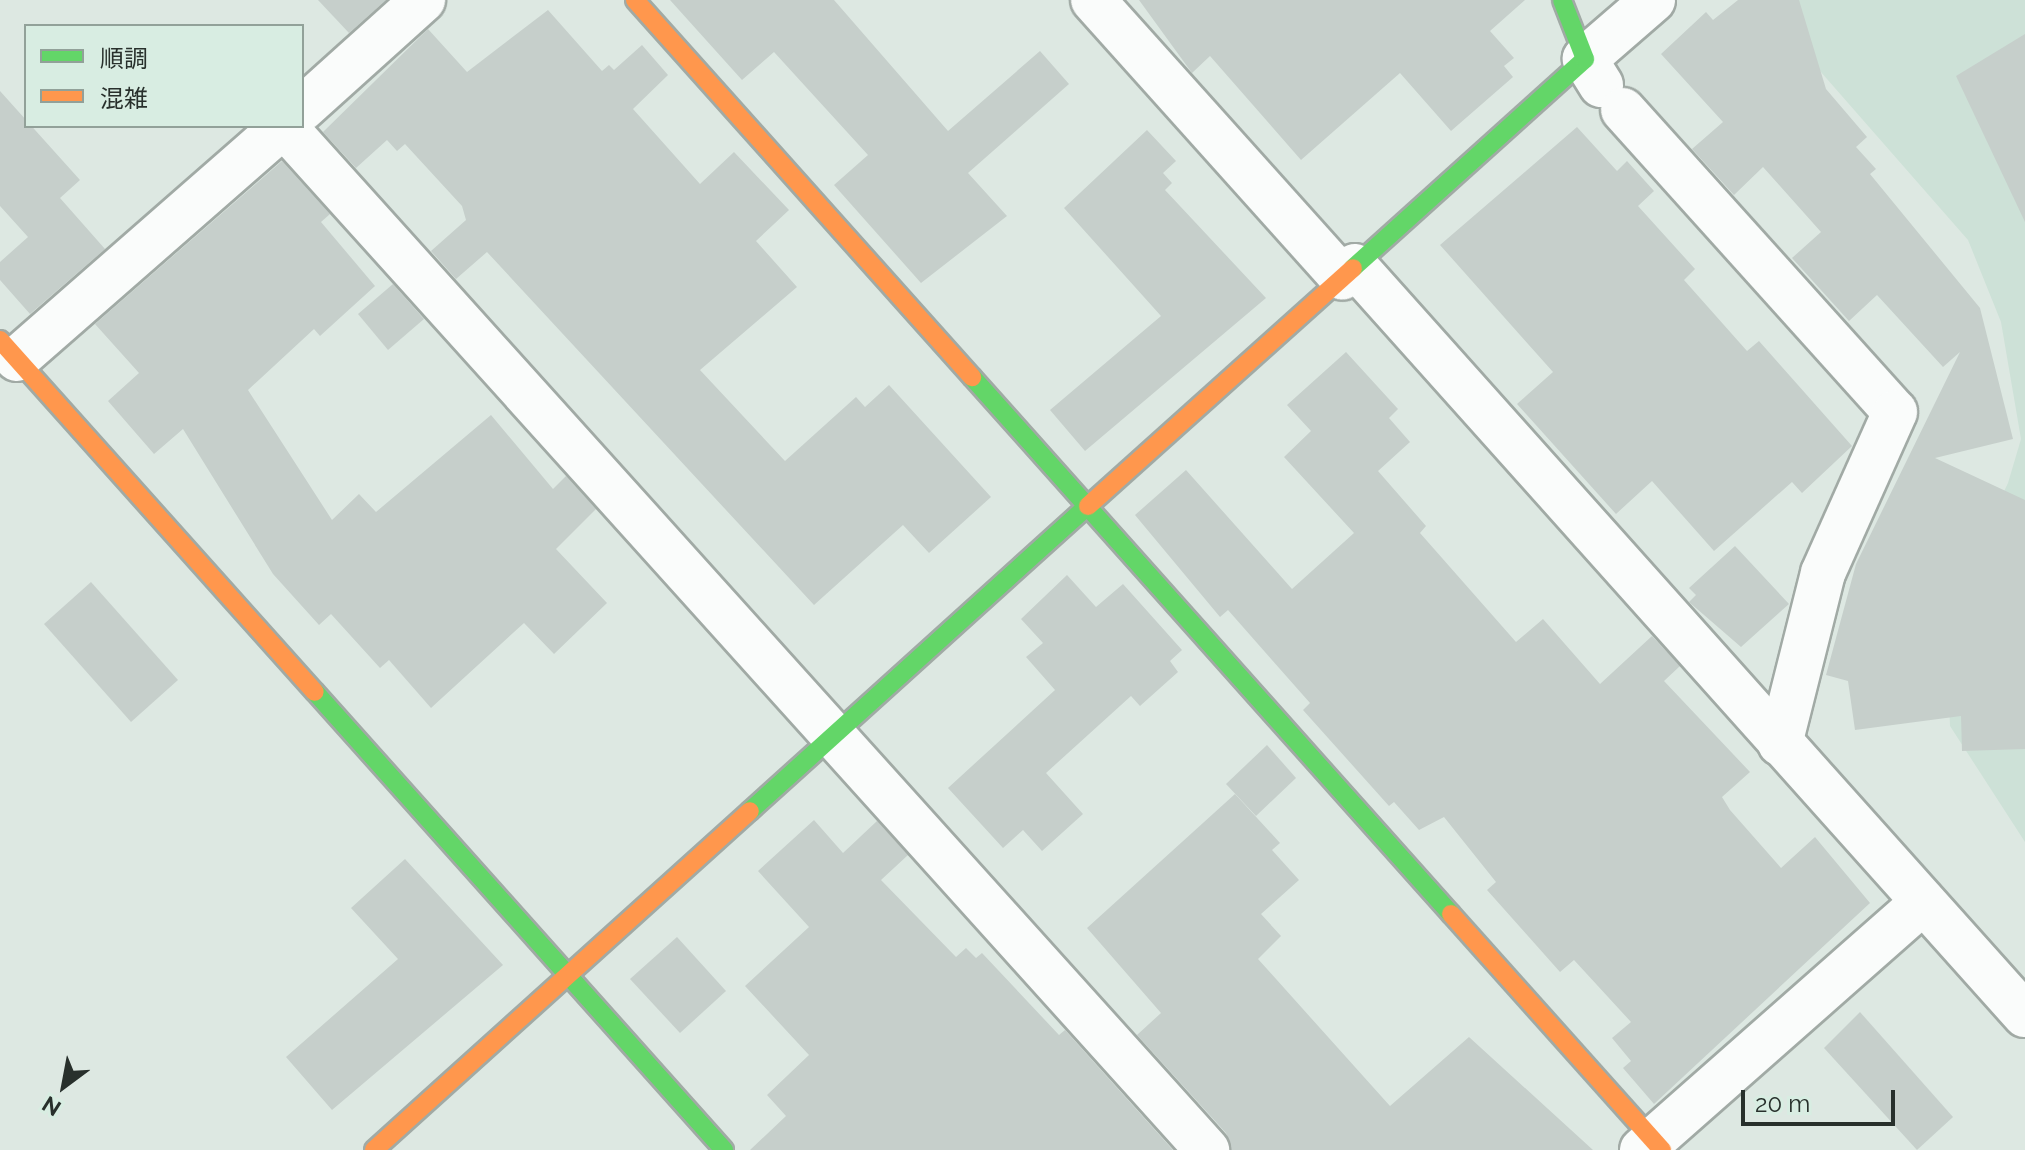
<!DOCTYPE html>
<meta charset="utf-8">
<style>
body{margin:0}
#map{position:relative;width:2025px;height:1150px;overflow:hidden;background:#dde8e2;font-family:Raleway,"Noto Sans JP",sans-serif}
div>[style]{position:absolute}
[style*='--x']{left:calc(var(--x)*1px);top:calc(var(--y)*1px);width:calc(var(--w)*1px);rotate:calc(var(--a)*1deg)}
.built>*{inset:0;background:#cde1d7}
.building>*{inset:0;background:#c6cfcb}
.roads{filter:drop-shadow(2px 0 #a1aaa5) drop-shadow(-2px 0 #a1aaa5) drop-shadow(0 2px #a1aaa5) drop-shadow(0 -2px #a1aaa5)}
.street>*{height:44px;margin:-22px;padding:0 22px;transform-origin:22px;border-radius:22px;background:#fafcfb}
.fast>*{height:18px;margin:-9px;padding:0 9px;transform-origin:9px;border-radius:9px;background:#63d668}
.slow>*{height:18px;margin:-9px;padding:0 9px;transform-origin:9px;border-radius:9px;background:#ff974d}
span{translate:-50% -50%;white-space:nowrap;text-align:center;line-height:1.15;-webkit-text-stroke:6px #d8ede2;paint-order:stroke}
.legend{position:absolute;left:24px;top:24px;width:280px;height:104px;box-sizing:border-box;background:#d8ede2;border:2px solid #92a199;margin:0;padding:10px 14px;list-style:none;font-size:24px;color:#28302c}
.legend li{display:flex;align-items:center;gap:16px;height:40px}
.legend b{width:40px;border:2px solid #92a199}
.north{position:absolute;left:24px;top:1046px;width:80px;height:80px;-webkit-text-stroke:6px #d8ede2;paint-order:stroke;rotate:212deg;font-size:22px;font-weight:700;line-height:32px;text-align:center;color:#28302c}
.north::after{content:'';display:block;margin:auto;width:28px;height:36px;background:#28302c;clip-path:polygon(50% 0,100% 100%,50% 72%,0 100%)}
.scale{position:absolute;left:1741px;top:1090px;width:154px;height:36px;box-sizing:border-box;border:4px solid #28302c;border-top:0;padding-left:10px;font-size:24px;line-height:28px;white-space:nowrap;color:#28302c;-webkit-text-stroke:6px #d8ede2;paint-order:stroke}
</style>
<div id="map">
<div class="built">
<i style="clip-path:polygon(1771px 0,2025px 0,2025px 842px,1950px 726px,1947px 656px,1957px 590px,2008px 483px,2021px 439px,2001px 322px,1968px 240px,1785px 31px)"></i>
</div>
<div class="building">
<i style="clip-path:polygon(318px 0,386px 0,349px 33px)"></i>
<i style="clip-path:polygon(670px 0,834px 0,948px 131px,1040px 51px,1069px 84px,968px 173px,1007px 216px,921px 283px,834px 185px,868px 155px,774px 52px,742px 80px)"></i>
<i style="clip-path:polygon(1139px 0,1525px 0,1490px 31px,1514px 58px,1504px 66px,1513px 77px,1451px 131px,1400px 73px,1301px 160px,1210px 56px,1192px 73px)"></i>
<i style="clip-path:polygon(1738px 0,1799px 0,1826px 89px,1867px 137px,1856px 147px,1876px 169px,1870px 174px,1980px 308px,2013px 439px,1935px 458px,2025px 500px,2025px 749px,1962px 751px,1961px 716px,1855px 730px,1848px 681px,1826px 675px,1856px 564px,1960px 352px,1943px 367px,1877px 295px,1849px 321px,1792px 258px,1821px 232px,1763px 167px,1734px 195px,1692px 149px,1723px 122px,1661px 54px,1706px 12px,1713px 20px)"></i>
<i style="clip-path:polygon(548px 10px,602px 71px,609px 65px,614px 70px,642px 45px,668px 75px,633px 109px,700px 184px,734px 152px,789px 210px,756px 241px,797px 287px,700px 370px,785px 461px,856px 397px,865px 407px,889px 385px,991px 497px,929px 553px,903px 525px,814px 605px,487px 252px,456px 279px,431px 251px,466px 220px,462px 206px,405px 144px,397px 151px,387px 140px,356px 168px,323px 132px,428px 29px,467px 72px)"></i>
<i style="clip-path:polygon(2025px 34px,2025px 222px,1956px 76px)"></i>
<i style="clip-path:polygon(0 91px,80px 180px,60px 198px,105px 249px,30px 314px,0 280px,0 262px,28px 237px,0 206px)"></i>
<i style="clip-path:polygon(1577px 127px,1617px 171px,1627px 161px,1654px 191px,1638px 206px,1695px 269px,1684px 280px,1747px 351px,1759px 341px,1852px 446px,1802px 493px,1792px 482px,1714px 551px,1652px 481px,1616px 514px,1517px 404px,1553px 372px,1440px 245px)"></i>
<i style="clip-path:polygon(1147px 130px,1176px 161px,1163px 173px,1172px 183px,1165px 190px,1266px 298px,1085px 451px,1050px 410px,1161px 316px,1064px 208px)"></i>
<i style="clip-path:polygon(282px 161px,330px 214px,321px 222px,375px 286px,320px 336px,314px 329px,248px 390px,332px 520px,359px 494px,376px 512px,491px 415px,553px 489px,566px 476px,596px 509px,556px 549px,607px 603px,554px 654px,524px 623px,431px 708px,389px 660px,380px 668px,331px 614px,319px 625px,273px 574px,183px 429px,154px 454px,108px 401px,139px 373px,95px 324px)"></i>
<i style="clip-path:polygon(393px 284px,424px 319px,388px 350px,358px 314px)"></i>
<i style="clip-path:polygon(1346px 352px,1398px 409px,1389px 418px,1410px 442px,1378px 471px,1426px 526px,1420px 533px,1516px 642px,1543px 619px,1600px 684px,1652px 636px,1680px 666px,1664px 681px,1750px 772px,1722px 797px,1730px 810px,1781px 868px,1815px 837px,1870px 903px,1654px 1104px,1623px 1068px,1631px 1061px,1612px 1038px,1631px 1022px,1574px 960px,1560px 972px,1487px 890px,1496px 882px,1444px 817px,1419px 830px,1394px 802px,1389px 806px,1303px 710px,1310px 703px,1228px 610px,1220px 617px,1135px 515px,1186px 470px,1292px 589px,1354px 533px,1284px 457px,1311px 431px,1287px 405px)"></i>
<i style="clip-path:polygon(1735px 546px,1789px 604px,1741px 647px,1689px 602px,1696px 595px,1689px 588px)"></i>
<i style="clip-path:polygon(1067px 575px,1096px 607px,1123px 584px,1182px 650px,1170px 661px,1178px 672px,1140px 706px,1131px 696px,1046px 773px,1083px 814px,1042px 851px,1023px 830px,1003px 848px,948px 788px,1055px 690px,1026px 657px,1043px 643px,1021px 619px)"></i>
<i style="clip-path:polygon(91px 582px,178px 680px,131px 722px,44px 624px)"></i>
<i style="clip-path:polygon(1267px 745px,1296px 778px,1256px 816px,1226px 784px)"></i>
<i style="clip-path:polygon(1235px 794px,1280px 843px,1272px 850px,1299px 880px,1261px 914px,1281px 936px,1258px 959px,1390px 1106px,1469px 1037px,1593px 1150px,1231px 1150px,1226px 1133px,1137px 1035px,1161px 1013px,1087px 928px)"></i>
<i style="clip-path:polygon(814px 820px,843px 853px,877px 821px,908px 855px,881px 880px,956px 957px,966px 948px,976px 958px,982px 953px,1059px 1035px,1065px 1030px,1173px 1150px,750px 1150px,786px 1116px,767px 1095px,809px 1055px,745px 986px,809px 927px,758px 871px)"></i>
<i style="clip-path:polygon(405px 859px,503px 965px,332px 1110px,286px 1057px,398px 959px,351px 908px)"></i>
<i style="clip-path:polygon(677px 937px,726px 991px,680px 1033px,630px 979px)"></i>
<i style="clip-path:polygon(1860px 1012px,1953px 1117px,1917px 1150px,1824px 1048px)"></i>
</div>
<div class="roads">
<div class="street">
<i style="--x:1093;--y:0;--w:373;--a:48.1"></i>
<i style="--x:1601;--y:85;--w:31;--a:-122"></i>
<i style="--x:1585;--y:59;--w:90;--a:-40.9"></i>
<i style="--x:302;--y:109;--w:163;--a:-42"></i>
<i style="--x:1623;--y:110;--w:406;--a:48"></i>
<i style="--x:1895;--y:412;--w:176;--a:114.1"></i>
<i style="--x:1823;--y:573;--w:176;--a:104.1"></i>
<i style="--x:284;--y:126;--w:1379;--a:47.97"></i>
<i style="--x:1355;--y:266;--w:1005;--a:48.19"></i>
<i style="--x:17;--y:359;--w:354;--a:-41.2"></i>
<i style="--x:1642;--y:1150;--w:375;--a:-41.4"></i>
</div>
<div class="fast">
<i style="--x:1353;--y:268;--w:312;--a:-42"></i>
<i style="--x:1585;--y:59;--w:63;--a:-111.3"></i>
<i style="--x:972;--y:377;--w:720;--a:48.27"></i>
<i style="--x:315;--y:692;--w:614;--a:48.23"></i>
<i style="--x:750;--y:811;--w:455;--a:-42.1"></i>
</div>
<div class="slow">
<i style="--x:635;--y:0;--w:506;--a:48.21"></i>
<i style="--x:0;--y:340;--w:472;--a:48.2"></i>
<i style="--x:1088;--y:506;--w:356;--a:-41.9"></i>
<i style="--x:1451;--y:914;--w:317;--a:48.2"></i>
<i style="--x:374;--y:1150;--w:506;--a:-42.04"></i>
</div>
</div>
<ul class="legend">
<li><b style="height:10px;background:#63d668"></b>順調</li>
<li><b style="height:10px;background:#ff974d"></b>混雑</li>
</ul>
<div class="north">N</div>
<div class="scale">20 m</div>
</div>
